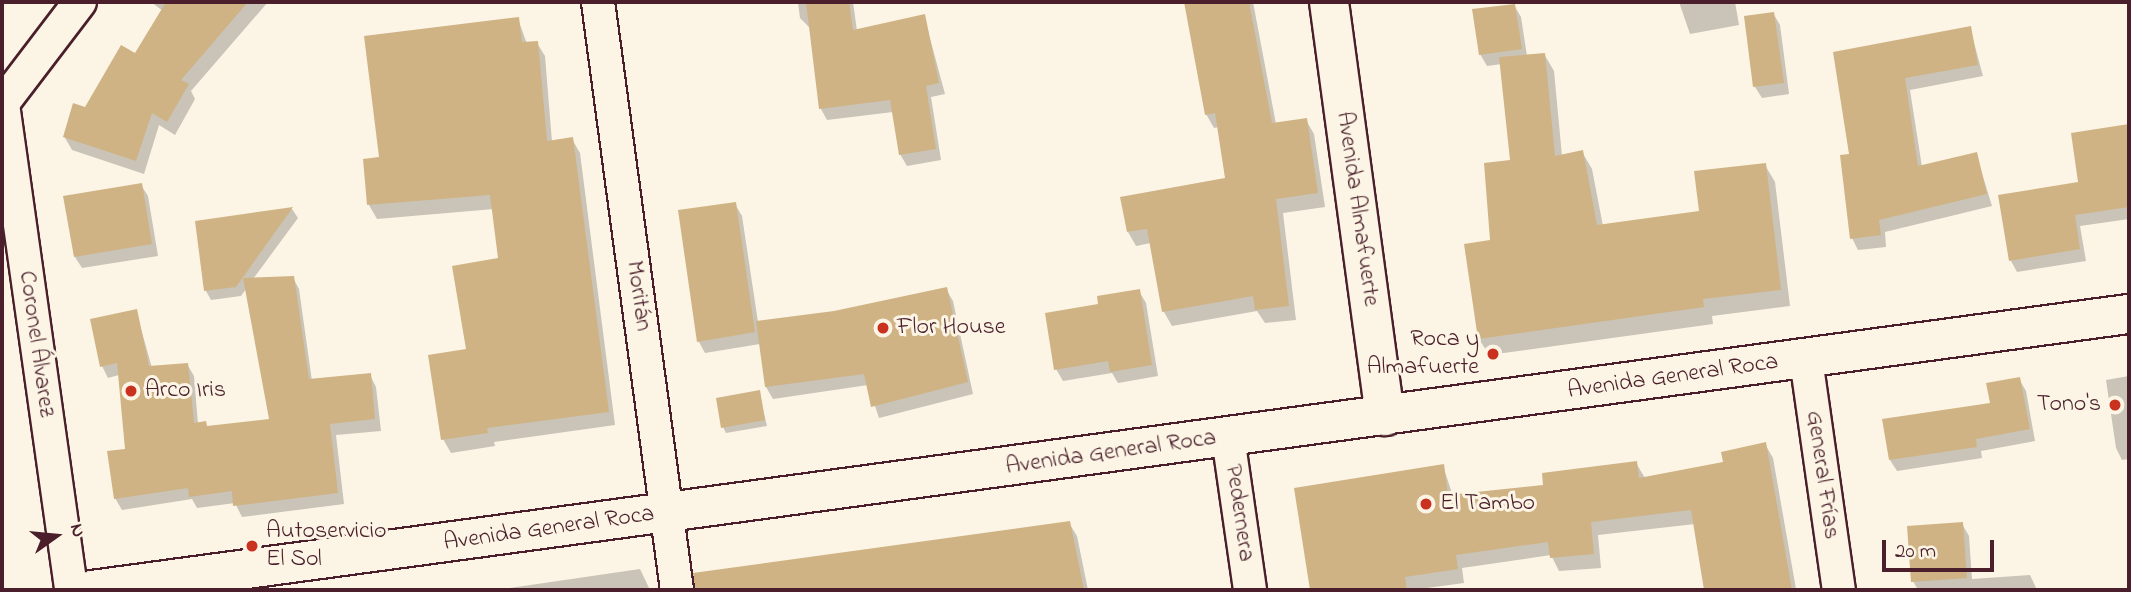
<!DOCTYPE html>
<meta charset="utf-8">
<style>
body{margin:0}
#map{position:relative;width:2131px;height:592px;overflow:hidden;background:#fcf5e5;font-family:"Indie Flower",sans-serif}
div>[style]{position:absolute}
[style*='--x']{left:calc(var(--x)*1px);top:calc(var(--y)*1px);width:calc(var(--w)*1px);rotate:calc(var(--a)*1deg)}
.shadow>*{inset:0;background:#0003}
.building>*{inset:0;background:#cfb384}
.roads{filter:drop-shadow(2px 0 #4a1f2b) drop-shadow(-2px 0 #4a1f2b) drop-shadow(0 2px #4a1f2b) drop-shadow(0 -2px #4a1f2b)}
.minor>*{height:32px;margin:-16px;padding:0 16px;transform-origin:16px;border-radius:16px;background:#fcf5e5}
.secondary>*{height:38px;margin:-19px;padding:0 19px;transform-origin:19px;border-radius:19px;background:#fcf5e5}
.dots>*{width:19px;height:19px;translate:-50% -50%;box-sizing:border-box;border:4px solid #fcf5e5;border-radius:50%}
span{translate:-50% -50%;white-space:nowrap;text-align:center;line-height:1.15;-webkit-text-stroke:6px #fcf5e5;paint-order:stroke}
.street-label{font-size:24px;color:#4a1f2b}
.poi-label{font-size:24px;color:#4a1f2b}
.left{translate:0 -50%;text-align:left}
.right{translate:-100% -50%;text-align:right}
.frame{position:absolute;inset:0;border:4px solid #4a1f2b;pointer-events:none}
.north{position:absolute;left:21px;top:501px;width:70px;height:70px;-webkit-text-stroke:5px #fcf5e5;paint-order:stroke;rotate:75deg;font-size:19px;font-weight:700;line-height:28px;text-align:center;color:#4a1f2b}
.north::after{content:'';display:block;margin:auto;width:24px;height:32px;background:#4a1f2b;clip-path:polygon(50% 0,100% 100%,50% 72%,0 100%)}
.scale{position:absolute;left:1882px;top:540px;width:112px;height:32px;box-sizing:border-box;border:4px solid #4a1f2b;border-top:0;padding-left:9px;font-size:21px;line-height:24px;white-space:nowrap;color:#4a1f2b;-webkit-text-stroke:5px #fcf5e5;paint-order:stroke}
</style>
<div id="map">
<div class="shadow">
<i style="clip-path:polygon(151px 2px,268px 2px,191px 91px,195px 99px,175px 135px,159px 125px,144px 174px,72px 150px,64px 136px,136px 55px,163px 11px)"></i>
<i style="clip-path:polygon(798px 2px,853px 2px,857px 31px,924px 16px,945px 94px,931px 97px,941px 160px,907px 166px,900px 154px,893px 112px,827px 120px,821px 109px,811px 29px,800px 18px)"></i>
<i style="clip-path:polygon(1186px 2px,1253px 2px,1276px 124px,1306px 120px,1314px 134px,1325px 207px,1283px 213px,1296px 320px,1265px 323px,1257px 311px,1172px 326px,1164px 312px,1151px 243px,1136px 246px,1128px 232px,1227px 179px,1219px 127px,1214px 128px,1206px 114px)"></i>
<i style="clip-path:polygon(1679px 2px,1735px 2px,1739px 25px,1690px 34px)"></i>
<i style="clip-path:polygon(1514px 5px,1521px 17px,1527px 56px,1544px 54px,1554px 71px,1562px 156px,1582px 152px,1592px 169px,1603px 226px,1701px 212px,1765px 165px,1775px 182px,1790px 306px,1712px 316px,1713px 324px,1489px 355px,1479px 339px,1492px 242px,1512px 162px,1502px 64px,1487px 66px,1480px 54px)"></i>
<i style="clip-path:polygon(1773px 13px,1780px 25px,1789px 94px,1762px 98px,1755px 87px)"></i>
<i style="clip-path:polygon(518px 19px,527px 44px,537px 43px,545px 56px,552px 142px,572px 139px,580px 153px,615px 425px,494px 442px,495px 446px,451px 453px,443px 439px,500px 260px,494px 209px,377px 219px,369px 205px,381px 159px)"></i>
<i style="clip-path:polygon(1970px 28px,1983px 76px,1910px 90px,1922px 167px,1976px 154px,1992px 206px,1885px 232px,1886px 247px,1858px 250px,1852px 238px,1851px 156px,1835px 53px)"></i>
<i style="clip-path:polygon(2129px 126px,2129px 219px,2080px 226px,2086px 261px,2017px 272px,2011px 261px,2080px 184px,2073px 135px)"></i>
<i style="clip-path:polygon(141px 185px,148px 196px,158px 256px,82px 268px,75px 257px)"></i>
<i style="clip-path:polygon(735px 204px,742px 216px,758px 322px,835px 313px,946px 289px,953px 301px,973px 394px,879px 418px,868px 385px,773px 399px,766px 387px,760px 344px,705px 353px,699px 342px,680px 212px)"></i>
<i style="clip-path:polygon(292px 209px,298px 218px,253px 279px,293px 278px,299px 289px,312px 381px,370px 375px,376px 387px,381px 431px,336px 435px,344px 504px,242px 517px,235px 503px,197px 508px,192px 499px,122px 510px,115px 498px,126px 450px,119px 375px,108px 378px,102px 366px,136px 311px,152px 368px,187px 364px,194px 376px,198px 424px,205px 423px,208px 428px,271px 420px,246px 289px,241px 296px,211px 300px,206px 291px,197px 223px)"></i>
<i style="clip-path:polygon(1139px 291px,1146px 303px,1158px 376px,1118px 383px,1112px 373px,1063px 381px,1056px 369px,1100px 305px)"></i>
<i style="clip-path:polygon(2129px 376px,2129px 459px,2122px 460px,2116px 448px,2106px 380px)"></i>
<i style="clip-path:polygon(2019px 379px,2026px 391px,2035px 441px,1981px 451px,1982px 458px,1897px 471px,1890px 460px,1992px 404px)"></i>
<i style="clip-path:polygon(759px 392px,767px 426px,726px 433px,723px 427px)"></i>
<i style="clip-path:polygon(1765px 444px,1773px 458px,1796px 589px,1803px 590px,1706px 590px,1695px 524px,1598px 535px,1601px 568px,1559px 571px,1551px 555px,1462px 568px,1464px 583px,1412px 590px,1313px 590px,1296px 489px,1443px 466px,1453px 496px,1545px 486px,1636px 463px,1645px 478px,1725px 463px)"></i>
<i style="clip-path:polygon(1069px 523px,1077px 536px,1088px 590px,747px 590px,743px 567px)"></i>
<i style="clip-path:polygon(1962px 524px,1969px 536px,1972px 579px,2030px 575px,2037px 590px,1918px 590px,1913px 581px)"></i>
<i style="clip-path:polygon(640px 569px,650px 590px,496px 590px)"></i>
</div>
<div class="building">
<i style="clip-path:polygon(166px 2px,248px 2px,181px 80px,189px 84px,167px 122px,152px 113px,136px 161px,63px 137px,73px 103px,85px 107px,121px 45px,135px 53px)"></i>
<i style="clip-path:polygon(806px 2px,849px 2px,853px 30px,925px 14px,939px 83px,926px 86px,936px 149px,899px 155px,890px 100px,819px 109px)"></i>
<i style="clip-path:polygon(1184px 2px,1249px 2px,1272px 123px,1307px 118px,1318px 193px,1276px 199px,1289px 306px,1255px 310px,1253px 296px,1162px 312px,1147px 229px,1127px 232px,1120px 197px,1225px 178px,1215px 113px,1205px 115px)"></i>
<i style="clip-path:polygon(1515px 4px,1522px 49px,1479px 55px,1472px 9px)"></i>
<i style="clip-path:polygon(1774px 12px,1784px 83px,1753px 87px,1744px 16px)"></i>
<i style="clip-path:polygon(519px 17px,522px 42px,538px 41px,547px 141px,573px 137px,609px 412px,487px 428px,488px 433px,441px 440px,428px 355px,466px 349px,452px 266px,498px 258px,490px 195px,367px 205px,363px 159px,379px 157px,364px 36px)"></i>
<i style="clip-path:polygon(1971px 26px,1978px 65px,1905px 78px,1918px 166px,1977px 152px,1987px 194px,1879px 220px,1881px 235px,1850px 239px,1840px 155px,1849px 154px,1833px 52px)"></i>
<i style="clip-path:polygon(1545px 53px,1555px 156px,1583px 150px,1597px 225px,1699px 211px,1694px 171px,1766px 163px,1781px 290px,1703px 299px,1704px 307px,1478px 339px,1464px 244px,1490px 240px,1484px 163px,1510px 160px,1499px 57px)"></i>
<i style="clip-path:polygon(2129px 124px,2129px 207px,2075px 215px,2080px 249px,2009px 261px,1998px 195px,2078px 182px,2071px 133px)"></i>
<i style="clip-path:polygon(142px 183px,152px 244px,74px 257px,63px 196px)"></i>
<i style="clip-path:polygon(736px 202px,755px 332px,697px 342px,678px 210px)"></i>
<i style="clip-path:polygon(293px 207px,236px 287px,204px 291px,195px 221px)"></i>
<i style="clip-path:polygon(294px 276px,309px 379px,371px 373px,375px 419px,330px 424px,338px 493px,233px 506px,232px 491px,189px 497px,188px 488px,114px 499px,107px 451px,125px 449px,117px 363px,100px 367px,90px 319px,137px 309px,149px 366px,188px 363px,194px 423px,206px 421px,207px 426px,269px 419px,243px 278px)"></i>
<i style="clip-path:polygon(947px 287px,968px 382px,871px 407px,864px 374px,765px 387px,756px 321px,834px 311px)"></i>
<i style="clip-path:polygon(1140px 289px,1152px 365px,1110px 372px,1108px 361px,1054px 370px,1045px 313px,1098px 304px,1097px 296px)"></i>
<i style="clip-path:polygon(2020px 377px,2030px 429px,1976px 439px,1977px 447px,1889px 460px,1882px 419px,1990px 403px,1986px 383px)"></i>
<i style="clip-path:polygon(760px 390px,765px 420px,721px 428px,716px 398px)"></i>
<i style="clip-path:polygon(1766px 442px,1792px 590px,1704px 590px,1691px 510px,1591px 522px,1594px 554px,1550px 558px,1548px 542px,1456px 555px,1458px 569px,1405px 577px,1407px 590px,1310px 590px,1294px 488px,1444px 464px,1448px 495px,1543px 485px,1542px 473px,1637px 461px,1639px 478px,1723px 462px,1721px 452px)"></i>
<i style="clip-path:polygon(1070px 521px,1084px 590px,695px 590px,693px 573px)"></i>
<i style="clip-path:polygon(1963px 522px,1967px 578px,1911px 582px,1907px 526px)"></i>
</div>
<div class="roads">
<div class="minor">
<i style="--x:598;--y:2;--w:593;--a:82.35"></i>
<i style="--x:2;--y:97;--w:498;--a:82"></i>
<i style="--x:3;--y:103;--w:127;--a:-52.7"></i>
<i style="--x:1806;--y:359;--w:233;--a:81.9"></i>
<i style="--x:1228;--y:437;--w:155;--a:81.8"></i>
</div>
<div class="secondary">
<i style="--x:1329;--y:2;--w:418;--a:82.3"></i>
<i style="--x:92;--y:590;--w:2056;--a:-7.72"></i>
</div>
</div>
<div class="dots">
<i style="left:883px;top:328px;background:#c8321e"></i>
<i style="left:1493px;top:354px;background:#c8321e"></i>
<i style="left:131px;top:391px;background:#c8321e"></i>
<i style="left:2115px;top:405px;background:#c8321e"></i>
<i style="left:1426px;top:504px;background:#c8321e"></i>
<i style="left:252px;top:546px;background:#c8321e"></i>
</div>
<div class="street-label">
<span style="left:1357px;top:209px;rotate:82deg">Avenida Almafuerte</span>
<span style="left:638px;top:296px;rotate:82deg">Moritán</span>
<span style="left:36px;top:344px;rotate:82deg">Coronel Álvarez</span>
<span style="left:1673px;top:377px;rotate:-8deg">Avenida General Roca</span>
<span style="left:1111px;top:453px;rotate:-8deg">Avenida General Roca</span>
<span style="left:1822px;top:475px;rotate:82deg">General Frías</span>
<span style="left:1239px;top:513px;rotate:82deg">Pedernera</span>
<span style="left:549px;top:529px;rotate:-8deg">Avenida General Roca</span>
</div>
<div class="poi-label">
<span class="left" style="left:897px;top:328px">Flor House</span>
<span class="right" style="left:1479px;top:354px">Roca y<br>Almafuerte</span>
<span class="left" style="left:145px;top:391px">Arco Iris</span>
<span class="right" style="left:2101px;top:405px">Tono's</span>
<span class="left" style="left:1440px;top:504px">El Tambo</span>
<span class="left" style="left:266px;top:546px">Autoservicio<br>El Sol</span>
</div>
<div class="frame"></div>
<div class="north">N</div>
<div class="scale">20 m</div>
</div>
